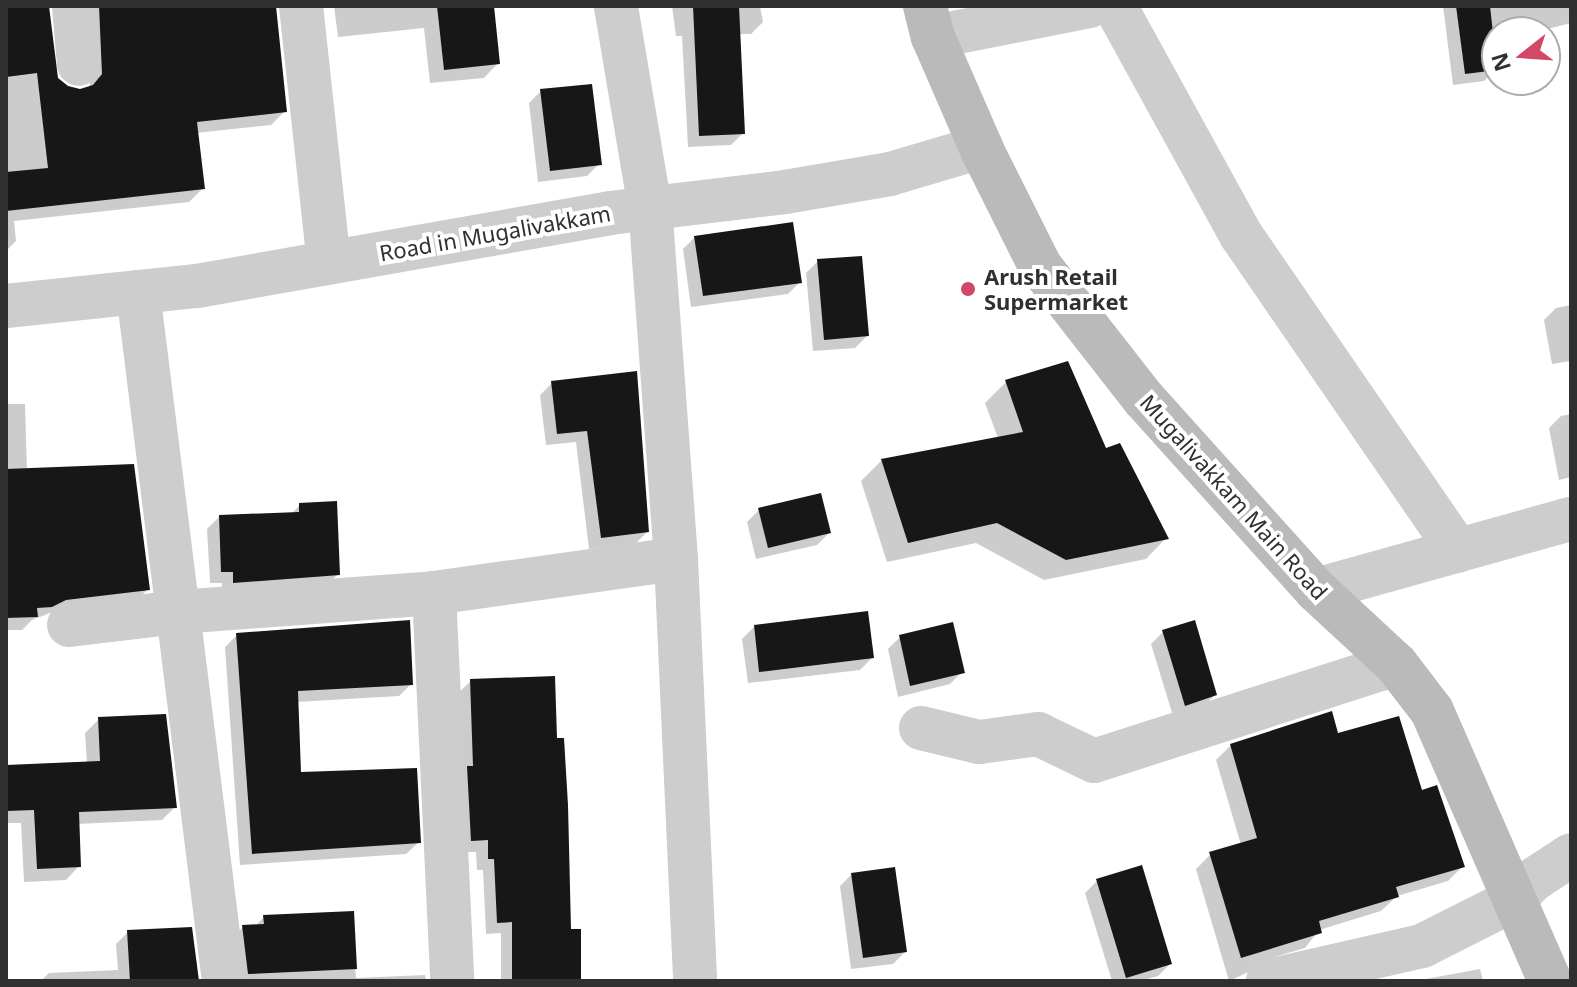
<!DOCTYPE html>
<style>
body{margin:0}
#map{position:relative;width:1577px;height:987px;overflow:hidden;background:#fff;font-family:"Noto Sans",sans-serif}
div>[style]{position:absolute}
[style*='--x']{left:calc(var(--x)*1px);top:calc(var(--y)*1px);width:calc(var(--w)*1px);rotate:calc(var(--a)*1deg)}
.shadow>*{inset:0;background:#0003}
.building>*{inset:0;background:#171717}
.street>*{height:44px;margin:-22px;padding:0 22px;transform-origin:22px;border-radius:22px;background:#cdcdcd}
.secondary>*{height:44px;margin:-22px;padding:0 22px;transform-origin:22px;border-radius:22px;background:#bababa}
.dots>*{width:22px;height:22px;translate:-50% -50%;box-sizing:border-box;border:4px solid #fff;border-radius:50%}
span{translate:-50% -50%;white-space:nowrap;text-align:center;line-height:1.15;-webkit-text-stroke:8px #fff;paint-order:stroke}
.street-label{font-size:22px;color:#303030}
.poi-label{font-size:22px;color:#303030;font-weight:700}
.left{translate:0 -50%;text-align:left}
.frame{position:absolute;inset:0;border:8px solid #303030;pointer-events:none}
.north{position:absolute;left:1481px;top:16px;width:80px;height:80px;box-sizing:border-box;background:#fff;border:2px solid #acacac;border-radius:50%;rotate:253deg;font-size:22px;font-weight:700;line-height:32px;text-align:center;color:#303030}
.north::after{content:'';display:block;margin:auto;width:28px;height:36px;background:#d24867;clip-path:polygon(50% 0,100% 100%,50% 72%,0 100%)}
</style>
<div id="map">
<div class="shadow">
<i style="clip-path:polygon(6px 6px,47px 6px,56px 79px,67px 88px,80px 91px,89px 88px,91px 77px,81px 6px,205px 6px,285px 111px,271px 125px,196px 133px,203px 188px,189px 202px,14px 221px,16px 241px,6px 251px)"></i>
<i style="clip-path:polygon(334px 6px,492px 6px,498px 63px,484px 78px,430px 83px,424px 28px,338px 37px)"></i>
<i style="clip-path:polygon(672px 6px,760px 6px,763px 22px,751px 34px,739px 34px,743px 133px,731px 145px,688px 147px,682px 36px,676px 36px)"></i>
<i style="clip-path:polygon(1443px 6px,1571px 6px,1571px 23px,1536px 32px,1497px 32px,1497px 42px,1493px 42px,1496px 69px,1484px 81px,1453px 85px)"></i>
<i style="clip-path:polygon(541px 91px,599px 164px,587px 176px,538px 182px,529px 103px)"></i>
<i style="clip-path:polygon(695px 237px,800px 282px,788px 294px,691px 307px,683px 249px)"></i>
<i style="clip-path:polygon(818px 261px,867px 336px,855px 348px,813px 351px,806px 273px)"></i>
<i style="clip-path:polygon(1571px 305px,1571px 361px,1552px 364px,1544px 320px,1556px 308px)"></i>
<i style="clip-path:polygon(635px 373px,647px 532px,635px 544px,589px 549px,576px 442px,546px 445px,540px 395px,552px 383px)"></i>
<i style="clip-path:polygon(1006px 382px,1105px 450px,1166px 538px,1146px 559px,1044px 580px,976px 543px,887px 562px,861px 481px,882px 460px,998px 438px,985px 403px)"></i>
<i style="clip-path:polygon(6px 404px,25px 404px,27px 470px,148px 589px,134px 603px,50px 613px,32px 620px,22px 630px,6px 630px)"></i>
<i style="clip-path:polygon(1571px 414px,1571px 477px,1559px 480px,1549px 428px,1561px 416px)"></i>
<i style="clip-path:polygon(300px 505px,338px 574px,326px 586px,222px 594px,222px 583px,210px 583px,207px 529px,219px 517px,290px 515px)"></i>
<i style="clip-path:polygon(759px 510px,829px 533px,817px 545px,756px 559px,747px 522px)"></i>
<i style="clip-path:polygon(754px 627px,872px 658px,860px 670px,748px 683px,742px 639px)"></i>
<i style="clip-path:polygon(1163px 632px,1215px 695px,1203px 707px,1173px 716px,1151px 644px)"></i>
<i style="clip-path:polygon(237px 635px,411px 684px,399px 696px,296px 702px,300px 775px,419px 842px,406px 854px,240px 865px,225px 647px)"></i>
<i style="clip-path:polygon(900px 637px,962px 672px,950px 684px,898px 697px,888px 649px)"></i>
<i style="clip-path:polygon(471px 681px,555px 741px,569px 931px,580px 981px,501px 981px,501px 933px,486px 934px,483px 870px,477px 870px,476px 852px,459px 852px,458px 693px)"></i>
<i style="clip-path:polygon(99px 719px,175px 807px,162px 820px,77px 824px,79px 866px,66px 880px,24px 882px,21px 823px,6px 823px,6px 767px,87px 764px,85px 733px)"></i>
<i style="clip-path:polygon(1337px 736px,1420px 792px,1463px 866px,1448px 881px,1397px 896px,1381px 911px,1319px 930px,1305px 948px,1264px 960px,1255px 969px,1229px 981px,1196px 869px,1211px 854px,1241px 845px,1216px 760px,1231px 745px)"></i>
<i style="clip-path:polygon(852px 874px,905px 952px,893px 964px,851px 969px,840px 886px)"></i>
<i style="clip-path:polygon(1097px 881px,1170px 964px,1158px 976px,1140px 981px,1112px 981px,1085px 893px)"></i>
<i style="clip-path:polygon(352px 913px,356px 978px,425px 975px,426px 981px,236px 981px,231px 939px,243px 927px,255px 926px,264px 917px)"></i>
<i style="clip-path:polygon(128px 932px,198px 981px,41px 981px,49px 973px,118px 970px,116px 944px)"></i>
<i style="clip-path:polygon(1480px 969px,1483px 981px,1415px 981px)"></i>
</div>
<div class="building">
<i style="clip-path:polygon(6px 6px,49px 6px,58px 78px,68px 86px,80px 89px,93px 85px,102px 74px,99px 6px,276px 6px,287px 112px,197px 122px,205px 189px,6px 211px,6px 172px,48px 168px,37px 73px,6px 77px)"></i>
<i style="clip-path:polygon(437px 6px,494px 6px,500px 64px,444px 70px)"></i>
<i style="clip-path:polygon(693px 6px,739px 6px,745px 134px,699px 136px)"></i>
<i style="clip-path:polygon(1456px 6px,1490px 6px,1497px 70px,1465px 74px)"></i>
<i style="clip-path:polygon(592px 84px,602px 165px,550px 171px,540px 89px)"></i>
<i style="clip-path:polygon(793px 222px,802px 283px,703px 296px,694px 236px)"></i>
<i style="clip-path:polygon(862px 256px,869px 336px,824px 340px,817px 259px)"></i>
<i style="clip-path:polygon(1068px 361px,1106px 448px,1120px 443px,1169px 539px,1066px 560px,997px 523px,908px 543px,881px 459px,1023px 432px,1005px 380px)"></i>
<i style="clip-path:polygon(637px 371px,649px 532px,601px 538px,587px 431px,557px 434px,551px 381px)"></i>
<i style="clip-path:polygon(134px 464px,150px 590px,66px 600px,52px 607px,37px 608px,38px 617px,6px 618px,6px 469px)"></i>
<i style="clip-path:polygon(821px 493px,831px 533px,768px 548px,758px 508px)"></i>
<i style="clip-path:polygon(337px 501px,340px 575px,233px 583px,233px 572px,221px 572px,219px 515px,299px 512px,299px 503px)"></i>
<i style="clip-path:polygon(868px 611px,874px 658px,759px 672px,754px 625px)"></i>
<i style="clip-path:polygon(410px 620px,413px 685px,298px 691px,301px 772px,417px 768px,421px 843px,252px 854px,236px 633px)"></i>
<i style="clip-path:polygon(1195px 620px,1217px 695px,1185px 706px,1162px 630px)"></i>
<i style="clip-path:polygon(953px 622px,965px 673px,910px 686px,899px 635px)"></i>
<i style="clip-path:polygon(555px 676px,557px 738px,564px 738px,568px 805px,571px 929px,581px 929px,581px 981px,512px 981px,512px 922px,497px 923px,494px 859px,488px 859px,488px 840px,471px 841px,467px 766px,473px 766px,470px 679px)"></i>
<i style="clip-path:polygon(1332px 711px,1338px 733px,1399px 716px,1422px 790px,1437px 785px,1465px 867px,1396px 887px,1399px 897px,1319px 921px,1322px 933px,1241px 958px,1209px 852px,1257px 838px,1230px 744px)"></i>
<i style="clip-path:polygon(166px 714px,177px 808px,79px 812px,81px 867px,37px 869px,34px 810px,6px 811px,6px 765px,100px 761px,98px 717px)"></i>
<i style="clip-path:polygon(1142px 865px,1172px 964px,1126px 978px,1096px 879px)"></i>
<i style="clip-path:polygon(895px 867px,907px 952px,863px 958px,851px 873px)"></i>
<i style="clip-path:polygon(354px 911px,357px 969px,248px 974px,242px 925px,264px 924px,263px 915px)"></i>
<i style="clip-path:polygon(192px 927px,199px 981px,130px 981px,127px 930px)"></i>
</div>
<div class="street">
<i style="--x:74;--y:6;--w:58;--a:85.1"></i>
<i style="--x:301;--y:6;--w:258;--a:83.8"></i>
<i style="--x:1115;--y:6;--w:261;--a:61.2"></i>
<i style="--x:1241;--y:235;--w:383;--a:55.5"></i>
<i style="--x:933;--y:37;--w:160;--a:-11.2"></i>
<i style="--x:138;--y:292;--w:694;--a:82.89"></i>
<i style="--x:6;--y:306;--w:192;--a:-6"></i>
<i style="--x:197;--y:286;--w:419;--a:-10"></i>
<i style="--x:610;--y:213;--w:176;--a:-6.8"></i>
<i style="--x:785;--y:192;--w:107;--a:-9.7"></i>
<i style="--x:890;--y:174;--w:95;--a:-16.5"></i>
<i style="--x:676;--y:559;--w:422;--a:87.4"></i>
<i style="--x:1316;--y:590;--w:265;--a:-15.6"></i>
<i style="--x:434;--y:593;--w:388;--a:87.3"></i>
<i style="--x:69;--y:625;--w:110;--a:-6.8"></i>
<i style="--x:178;--y:612;--w:257;--a:-4.2"></i>
<i style="--x:434;--y:593;--w:244;--a:-8"></i>
<i style="--x:676;--y:559;--w:352;--a:-94.2"></i>
<i style="--x:650;--y:208;--w:205;--a:-99.6"></i>
<i style="--x:921;--y:728;--w:60;--a:13.6"></i>
<i style="--x:979;--y:742;--w:60;--a:-7.7"></i>
<i style="--x:1038;--y:734;--w:62;--a:25.7"></i>
<i style="--x:1094;--y:761;--w:317;--a:-17.8"></i>
<i style="--x:1268;--y:981;--w:158;--a:-12.8"></i>
<i style="--x:1422;--y:946;--w:104;--a:-26.8"></i>
<i style="--x:1515;--y:899;--w:26;--a:-47"></i>
<i style="--x:1533;--y:880;--w:45;--a:-33.3"></i>
</div>
<div class="secondary">
<i style="--x:925;--y:6;--w:32;--a:76"></i>
<i style="--x:933;--y:37;--w:125;--a:66.5"></i>
<i style="--x:983;--y:152;--w:127;--a:63.4"></i>
<i style="--x:1040;--y:266;--w:169;--a:52"></i>
<i style="--x:1144;--y:399;--w:257;--a:48"></i>
<i style="--x:1316;--y:590;--w:109;--a:42.8"></i>
<i style="--x:1396;--y:664;--w:59;--a:52.5"></i>
<i style="--x:1432;--y:711;--w:295;--a:66.4"></i>
</div>
<div class="dots">
<i style="left:968px;top:289px;background:#d24867"></i>
</div>
<div class="street-label">
<span style="left:495px;top:233px;rotate:-10deg">Road in Mugalivakkam</span>
<span style="left:1234px;top:497px;rotate:48deg">Mugalivakkam Main Road</span>
</div>
<div class="poi-label">
<span class="left" style="left:984px;top:289px">Arush Retail<br>Supermarket</span>
</div>
<div class="frame"></div>
<div class="north">N</div>
</div>
